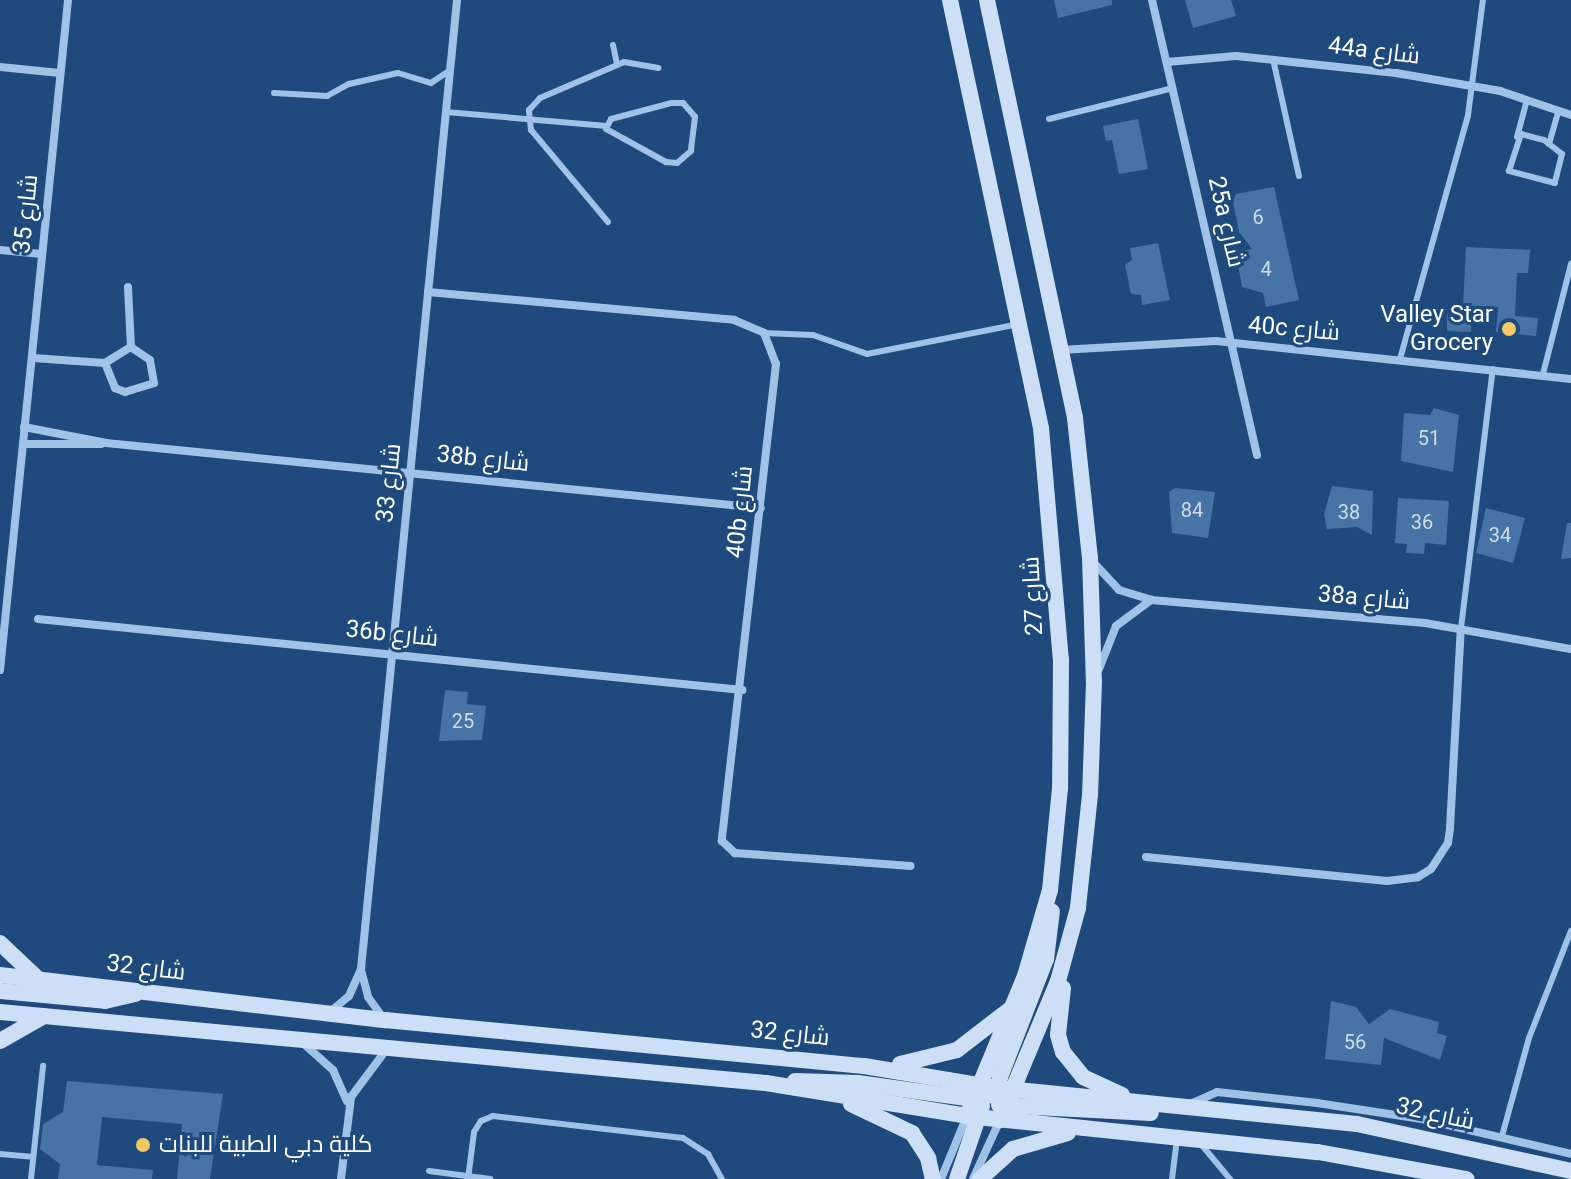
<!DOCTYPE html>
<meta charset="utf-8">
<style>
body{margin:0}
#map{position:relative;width:1571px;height:1179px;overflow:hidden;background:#1e4a7d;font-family:Roboto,Cairo,sans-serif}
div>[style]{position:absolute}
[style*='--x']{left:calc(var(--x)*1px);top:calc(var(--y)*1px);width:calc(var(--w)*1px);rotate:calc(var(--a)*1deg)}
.building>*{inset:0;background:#4774a7}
.lane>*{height:6px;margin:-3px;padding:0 3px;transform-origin:3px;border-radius:3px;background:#a1c2e7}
.street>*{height:8px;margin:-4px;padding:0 4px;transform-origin:4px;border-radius:4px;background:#a1c2e7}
.secondary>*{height:16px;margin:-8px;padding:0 8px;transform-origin:8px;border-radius:8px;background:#ccdff6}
.dots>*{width:22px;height:22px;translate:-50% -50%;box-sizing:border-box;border:4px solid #1e4a7d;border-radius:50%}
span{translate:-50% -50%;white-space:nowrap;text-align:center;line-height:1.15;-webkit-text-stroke:6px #1e4a7d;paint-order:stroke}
.number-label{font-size:20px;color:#d1dce9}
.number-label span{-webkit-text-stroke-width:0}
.street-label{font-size:24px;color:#fff}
.poi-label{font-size:24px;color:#fff}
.right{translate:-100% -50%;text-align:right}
.left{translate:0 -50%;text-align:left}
</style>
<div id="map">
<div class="building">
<i style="clip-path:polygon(1054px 0,1112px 0,1112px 5px,1058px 18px)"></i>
<i style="clip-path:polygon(1185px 0,1231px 0,1236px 16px,1193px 28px)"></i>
<i style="clip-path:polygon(1138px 119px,1148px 169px,1119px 174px,1112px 140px,1106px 141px,1103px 126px)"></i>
<i style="clip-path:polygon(1274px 187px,1299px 300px,1266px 307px,1263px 293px,1242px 287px,1236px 252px,1252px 249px,1239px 232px,1233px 202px,1236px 194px)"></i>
<i style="clip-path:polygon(1158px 243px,1170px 300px,1142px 305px,1141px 295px,1131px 294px,1125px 265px,1132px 260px,1130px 248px)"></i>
<i style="clip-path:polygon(1466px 247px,1530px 250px,1528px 273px,1517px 273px,1515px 316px,1538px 318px,1536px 336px,1496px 332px,1498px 307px,1463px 305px)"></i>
<i style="clip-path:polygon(1447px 314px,1471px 315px,1471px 332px,1447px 331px)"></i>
<i style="clip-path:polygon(1434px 408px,1459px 415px,1453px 472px,1401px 461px,1404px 413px,1430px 415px)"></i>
<i style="clip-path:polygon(1332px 486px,1373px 491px,1372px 535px,1357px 527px,1327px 529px,1324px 514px)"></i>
<i style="clip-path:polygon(1175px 488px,1215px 492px,1208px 538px,1172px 533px,1169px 492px)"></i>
<i style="clip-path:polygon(1398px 498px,1449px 501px,1446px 545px,1425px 543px,1424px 554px,1406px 553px,1407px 544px,1395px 543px)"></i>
<i style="clip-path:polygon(1486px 508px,1525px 518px,1513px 563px,1476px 553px)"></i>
<i style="clip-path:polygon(1567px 523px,1571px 523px,1571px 558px,1561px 559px)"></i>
<i style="clip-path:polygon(445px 690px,468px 692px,467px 704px,486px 706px,482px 740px,439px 741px)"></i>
<i style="clip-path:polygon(1331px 1001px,1356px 1007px,1369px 1024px,1390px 1009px,1439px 1022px,1437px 1033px,1447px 1036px,1440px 1060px,1384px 1038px,1381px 1065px,1325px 1059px)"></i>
<i style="clip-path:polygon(67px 1081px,223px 1094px,210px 1179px,177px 1179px,182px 1124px,102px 1117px,97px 1165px,153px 1170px,152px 1179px,58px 1179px,60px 1164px,40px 1149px,43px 1124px,63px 1112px)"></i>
</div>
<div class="lane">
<i style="--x:613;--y:45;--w:19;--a:78"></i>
<i style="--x:1273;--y:59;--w:120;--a:77.5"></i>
<i style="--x:274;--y:93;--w:53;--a:3.2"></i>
<i style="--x:327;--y:96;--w:25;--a:-29"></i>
<i style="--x:349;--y:84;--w:50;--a:-12.7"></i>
<i style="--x:398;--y:73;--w:34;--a:17"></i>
<i style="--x:431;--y:83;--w:23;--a:-34"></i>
<i style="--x:671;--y:103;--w:12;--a:0"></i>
<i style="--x:683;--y:103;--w:18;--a:49"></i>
<i style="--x:695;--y:117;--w:34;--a:97"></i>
<i style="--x:691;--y:151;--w:18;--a:139"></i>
<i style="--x:677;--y:163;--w:11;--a:-175"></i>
<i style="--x:666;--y:162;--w:68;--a:-151.2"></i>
<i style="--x:606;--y:129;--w:11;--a:-63"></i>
<i style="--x:611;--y:119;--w:62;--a:-14.9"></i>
<i style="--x:446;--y:112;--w:161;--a:5"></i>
<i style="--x:1049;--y:119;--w:128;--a:-14"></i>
<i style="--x:1521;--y:134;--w:24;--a:15"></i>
<i style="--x:1544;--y:140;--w:23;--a:38"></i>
<i style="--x:1562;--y:154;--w:30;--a:104"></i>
<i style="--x:1555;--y:183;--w:48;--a:-165.4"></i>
<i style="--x:1509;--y:171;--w:39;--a:-72"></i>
<i style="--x:1517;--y:137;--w:39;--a:-75"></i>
<i style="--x:1549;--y:144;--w:35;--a:-74"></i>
<i style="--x:608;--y:222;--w:120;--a:-129.9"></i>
<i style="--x:531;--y:130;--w:20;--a:-96"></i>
<i style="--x:529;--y:110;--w:16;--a:-47"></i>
<i style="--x:540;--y:98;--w:91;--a:-23.2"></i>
<i style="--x:624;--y:62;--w:35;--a:10"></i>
<i style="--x:764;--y:333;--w:49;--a:2.3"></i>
<i style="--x:813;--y:335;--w:57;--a:19.4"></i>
<i style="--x:867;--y:354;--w:154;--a:-11.2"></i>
<i style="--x:1400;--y:359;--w:253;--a:-74.4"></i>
<i style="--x:1468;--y:115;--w:116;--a:-82.6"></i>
<i style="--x:1543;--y:374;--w:114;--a:-75.7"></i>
<i style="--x:1461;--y:628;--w:261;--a:-83"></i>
<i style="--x:1502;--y:1136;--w:102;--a:-74.6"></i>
<i style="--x:1529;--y:1038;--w:115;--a:-68.6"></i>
<i style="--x:1200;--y:1143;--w:47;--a:50.2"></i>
<i style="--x:0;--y:1154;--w:33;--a:5"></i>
<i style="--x:429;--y:1171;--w:62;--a:7.5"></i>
<i style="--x:31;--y:1179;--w:114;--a:-83.9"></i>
<i style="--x:468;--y:1179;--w:47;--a:-82.7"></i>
<i style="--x:474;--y:1132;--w:13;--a:-58"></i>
<i style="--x:481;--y:1121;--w:13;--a:-23"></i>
<i style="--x:493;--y:1116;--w:191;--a:6.6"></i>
<i style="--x:683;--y:1138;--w:30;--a:33"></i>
<i style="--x:708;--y:1154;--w:29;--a:61"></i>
<i style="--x:1172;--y:1179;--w:40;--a:-82.9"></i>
</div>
<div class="street">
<i style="--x:1152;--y:0;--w:467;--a:77"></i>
<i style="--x:1167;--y:62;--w:69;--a:-5"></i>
<i style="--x:1236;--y:56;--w:161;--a:6.1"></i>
<i style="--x:1396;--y:73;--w:106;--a:9.8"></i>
<i style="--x:1500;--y:91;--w:75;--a:18.7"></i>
<i style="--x:0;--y:67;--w:60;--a:5.7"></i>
<i style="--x:0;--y:250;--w:42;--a:5.4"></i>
<i style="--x:428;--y:292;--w:307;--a:5.2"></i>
<i style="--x:734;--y:320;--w:33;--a:23"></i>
<i style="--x:764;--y:333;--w:33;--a:69"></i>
<i style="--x:776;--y:364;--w:480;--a:96.5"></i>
<i style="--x:722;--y:841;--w:18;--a:43"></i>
<i style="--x:735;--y:853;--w:176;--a:4.2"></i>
<i style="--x:1061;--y:350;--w:155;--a:-3.3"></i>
<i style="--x:1216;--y:341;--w:357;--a:6.1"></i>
<i style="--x:33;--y:358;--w:72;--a:4"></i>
<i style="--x:105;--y:363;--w:31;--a:-32"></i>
<i style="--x:105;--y:363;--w:27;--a:68"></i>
<i style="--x:115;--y:388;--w:11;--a:22"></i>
<i style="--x:125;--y:392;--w:30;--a:-17"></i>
<i style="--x:154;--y:383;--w:23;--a:-100"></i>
<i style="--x:150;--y:360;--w:23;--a:-146"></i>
<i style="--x:131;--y:347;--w:60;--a:-92.9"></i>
<i style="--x:24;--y:427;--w:84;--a:11"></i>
<i style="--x:106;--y:443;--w:658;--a:5.67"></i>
<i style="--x:23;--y:444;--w:78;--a:0"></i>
<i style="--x:1093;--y:562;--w:38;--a:47"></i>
<i style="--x:1119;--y:590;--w:34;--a:17"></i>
<i style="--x:1151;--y:600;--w:275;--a:4.8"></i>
<i style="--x:1425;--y:623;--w:148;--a:10.1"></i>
<i style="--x:38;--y:619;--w:708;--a:5.76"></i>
<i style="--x:1099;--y:669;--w:46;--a:-68.4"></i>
<i style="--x:1116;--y:626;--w:44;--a:-36.6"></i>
<i style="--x:0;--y:670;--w:673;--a:-84.2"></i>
<i style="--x:1146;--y:857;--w:242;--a:5.7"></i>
<i style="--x:1387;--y:881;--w:31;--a:-7"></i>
<i style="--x:1418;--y:877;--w:15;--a:-32"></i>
<i style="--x:1431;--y:869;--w:31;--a:-57"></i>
<i style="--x:1448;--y:843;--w:15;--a:-82"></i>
<i style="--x:1450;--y:828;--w:200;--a:-86.9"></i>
<i style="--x:361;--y:970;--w:28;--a:75"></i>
<i style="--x:368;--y:997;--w:27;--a:54"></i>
<i style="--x:331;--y:1011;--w:23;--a:-40"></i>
<i style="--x:349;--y:996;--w:30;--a:-66"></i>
<i style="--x:361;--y:969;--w:974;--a:-84.34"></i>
<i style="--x:304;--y:1044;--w:39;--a:42"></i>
<i style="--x:333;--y:1070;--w:34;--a:66"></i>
<i style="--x:1186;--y:1106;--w:34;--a:-24"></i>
<i style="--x:1217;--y:1092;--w:101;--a:6.3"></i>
<i style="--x:1317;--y:1103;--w:106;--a:8.7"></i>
<i style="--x:1422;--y:1119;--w:153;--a:13.2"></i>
<i style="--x:341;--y:1179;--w:83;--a:-83"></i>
<i style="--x:351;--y:1097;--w:59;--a:-53.3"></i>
<i style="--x:941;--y:1179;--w:68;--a:-67.6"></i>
<i style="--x:973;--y:1179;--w:65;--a:-65.4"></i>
</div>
<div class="secondary">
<i style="--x:950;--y:0;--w:438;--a:78"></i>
<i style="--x:1041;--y:428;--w:232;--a:85.1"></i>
<i style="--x:1061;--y:659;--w:129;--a:90.4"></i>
<i style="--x:1060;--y:788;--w:102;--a:95.6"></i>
<i style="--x:1050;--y:890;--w:90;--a:106.2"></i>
<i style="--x:1025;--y:976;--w:152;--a:112.5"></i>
<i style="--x:987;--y:0;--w:427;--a:78.1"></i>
<i style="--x:1075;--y:418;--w:141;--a:83.9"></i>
<i style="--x:1090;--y:558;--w:124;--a:88.2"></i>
<i style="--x:1094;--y:682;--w:113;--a:92"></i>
<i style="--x:1090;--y:795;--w:114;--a:96.1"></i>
<i style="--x:1078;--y:908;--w:76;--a:105.3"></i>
<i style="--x:1058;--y:981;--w:151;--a:112.6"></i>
<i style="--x:0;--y:943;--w:51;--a:43.4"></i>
<i style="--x:0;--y:975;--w:388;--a:6.7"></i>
<i style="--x:385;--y:1020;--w:481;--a:5.5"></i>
<i style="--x:864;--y:1066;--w:135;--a:9.4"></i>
<i style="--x:997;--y:1088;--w:362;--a:5.7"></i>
<i style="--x:1357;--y:1124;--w:219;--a:12.4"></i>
<i style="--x:1063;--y:988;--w:47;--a:96.1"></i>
<i style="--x:1058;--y:1035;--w:18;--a:74"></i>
<i style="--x:1063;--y:1052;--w:32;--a:51"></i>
<i style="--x:1083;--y:1077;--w:43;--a:24.8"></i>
<i style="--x:0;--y:991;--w:105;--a:5.4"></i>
<i style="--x:105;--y:1001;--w:31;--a:-13"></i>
<i style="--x:0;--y:1012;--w:769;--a:5.3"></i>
<i style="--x:766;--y:1083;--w:204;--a:9.3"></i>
<i style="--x:967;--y:1116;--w:353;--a:5.9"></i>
<i style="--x:1318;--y:1152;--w:151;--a:10.3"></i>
<i style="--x:0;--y:1041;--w:48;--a:-29.7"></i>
<i style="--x:900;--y:1064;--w:59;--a:-13.8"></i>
<i style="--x:957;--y:1050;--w:66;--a:-37.6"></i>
<i style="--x:795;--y:1081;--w:63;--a:1.8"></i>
<i style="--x:858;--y:1083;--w:117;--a:7.9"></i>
<i style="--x:974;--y:1099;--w:36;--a:-13"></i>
<i style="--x:997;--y:1098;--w:21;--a:-82"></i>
<i style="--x:1000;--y:1077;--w:127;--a:-68.7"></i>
<i style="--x:1046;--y:959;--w:48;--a:-82.9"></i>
<i style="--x:851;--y:1104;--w:68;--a:25.4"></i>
<i style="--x:912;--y:1133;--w:30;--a:57"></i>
<i style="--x:928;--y:1158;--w:22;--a:77"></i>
<i style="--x:999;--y:1105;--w:152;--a:3"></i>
<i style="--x:957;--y:1179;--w:77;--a:-71.1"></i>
<i style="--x:980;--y:1179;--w:45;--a:-42.3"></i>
<i style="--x:1013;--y:1149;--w:57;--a:-16.2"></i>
</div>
<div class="dots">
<i style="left:1509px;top:329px;background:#f6c861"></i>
<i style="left:143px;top:1145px;background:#f6c861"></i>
</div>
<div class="number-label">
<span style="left:1258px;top:217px">6</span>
<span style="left:1266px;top:269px">4</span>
<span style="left:1429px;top:438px">51</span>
<span style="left:1192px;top:510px">84</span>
<span style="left:1349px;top:512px">38</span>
<span style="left:1422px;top:522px">36</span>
<span style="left:1500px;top:535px">34</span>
<span style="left:463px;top:721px">25</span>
<span style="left:1355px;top:1042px">56</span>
</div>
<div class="street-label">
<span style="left:1374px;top:51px;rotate:7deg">44a شارع</span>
<span style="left:26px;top:214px;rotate:-84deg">شارع 35</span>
<span style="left:1226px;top:222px;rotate:77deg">25a شارع</span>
<span style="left:1294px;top:329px;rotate:5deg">40c شارع</span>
<span style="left:483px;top:459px;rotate:6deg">38b شارع</span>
<span style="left:389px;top:483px;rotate:-84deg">شارع 33</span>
<span style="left:740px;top:512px;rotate:-84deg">40b شارع</span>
<span style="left:1033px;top:596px;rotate:-93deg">شارع 27</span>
<span style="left:1364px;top:598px;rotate:5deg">38a شارع</span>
<span style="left:392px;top:634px;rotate:6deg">36b شارع</span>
<span style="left:146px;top:968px;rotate:7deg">شارع 32</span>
<span style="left:790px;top:1034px;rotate:6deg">شارع 32</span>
<span style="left:1435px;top:1114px;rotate:12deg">شارع 32</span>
</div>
<div class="poi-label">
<span class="right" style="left:1493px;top:329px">Valley Star<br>Grocery</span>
<span class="left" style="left:159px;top:1145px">كلية دبي الطبية للبنات</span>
</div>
</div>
